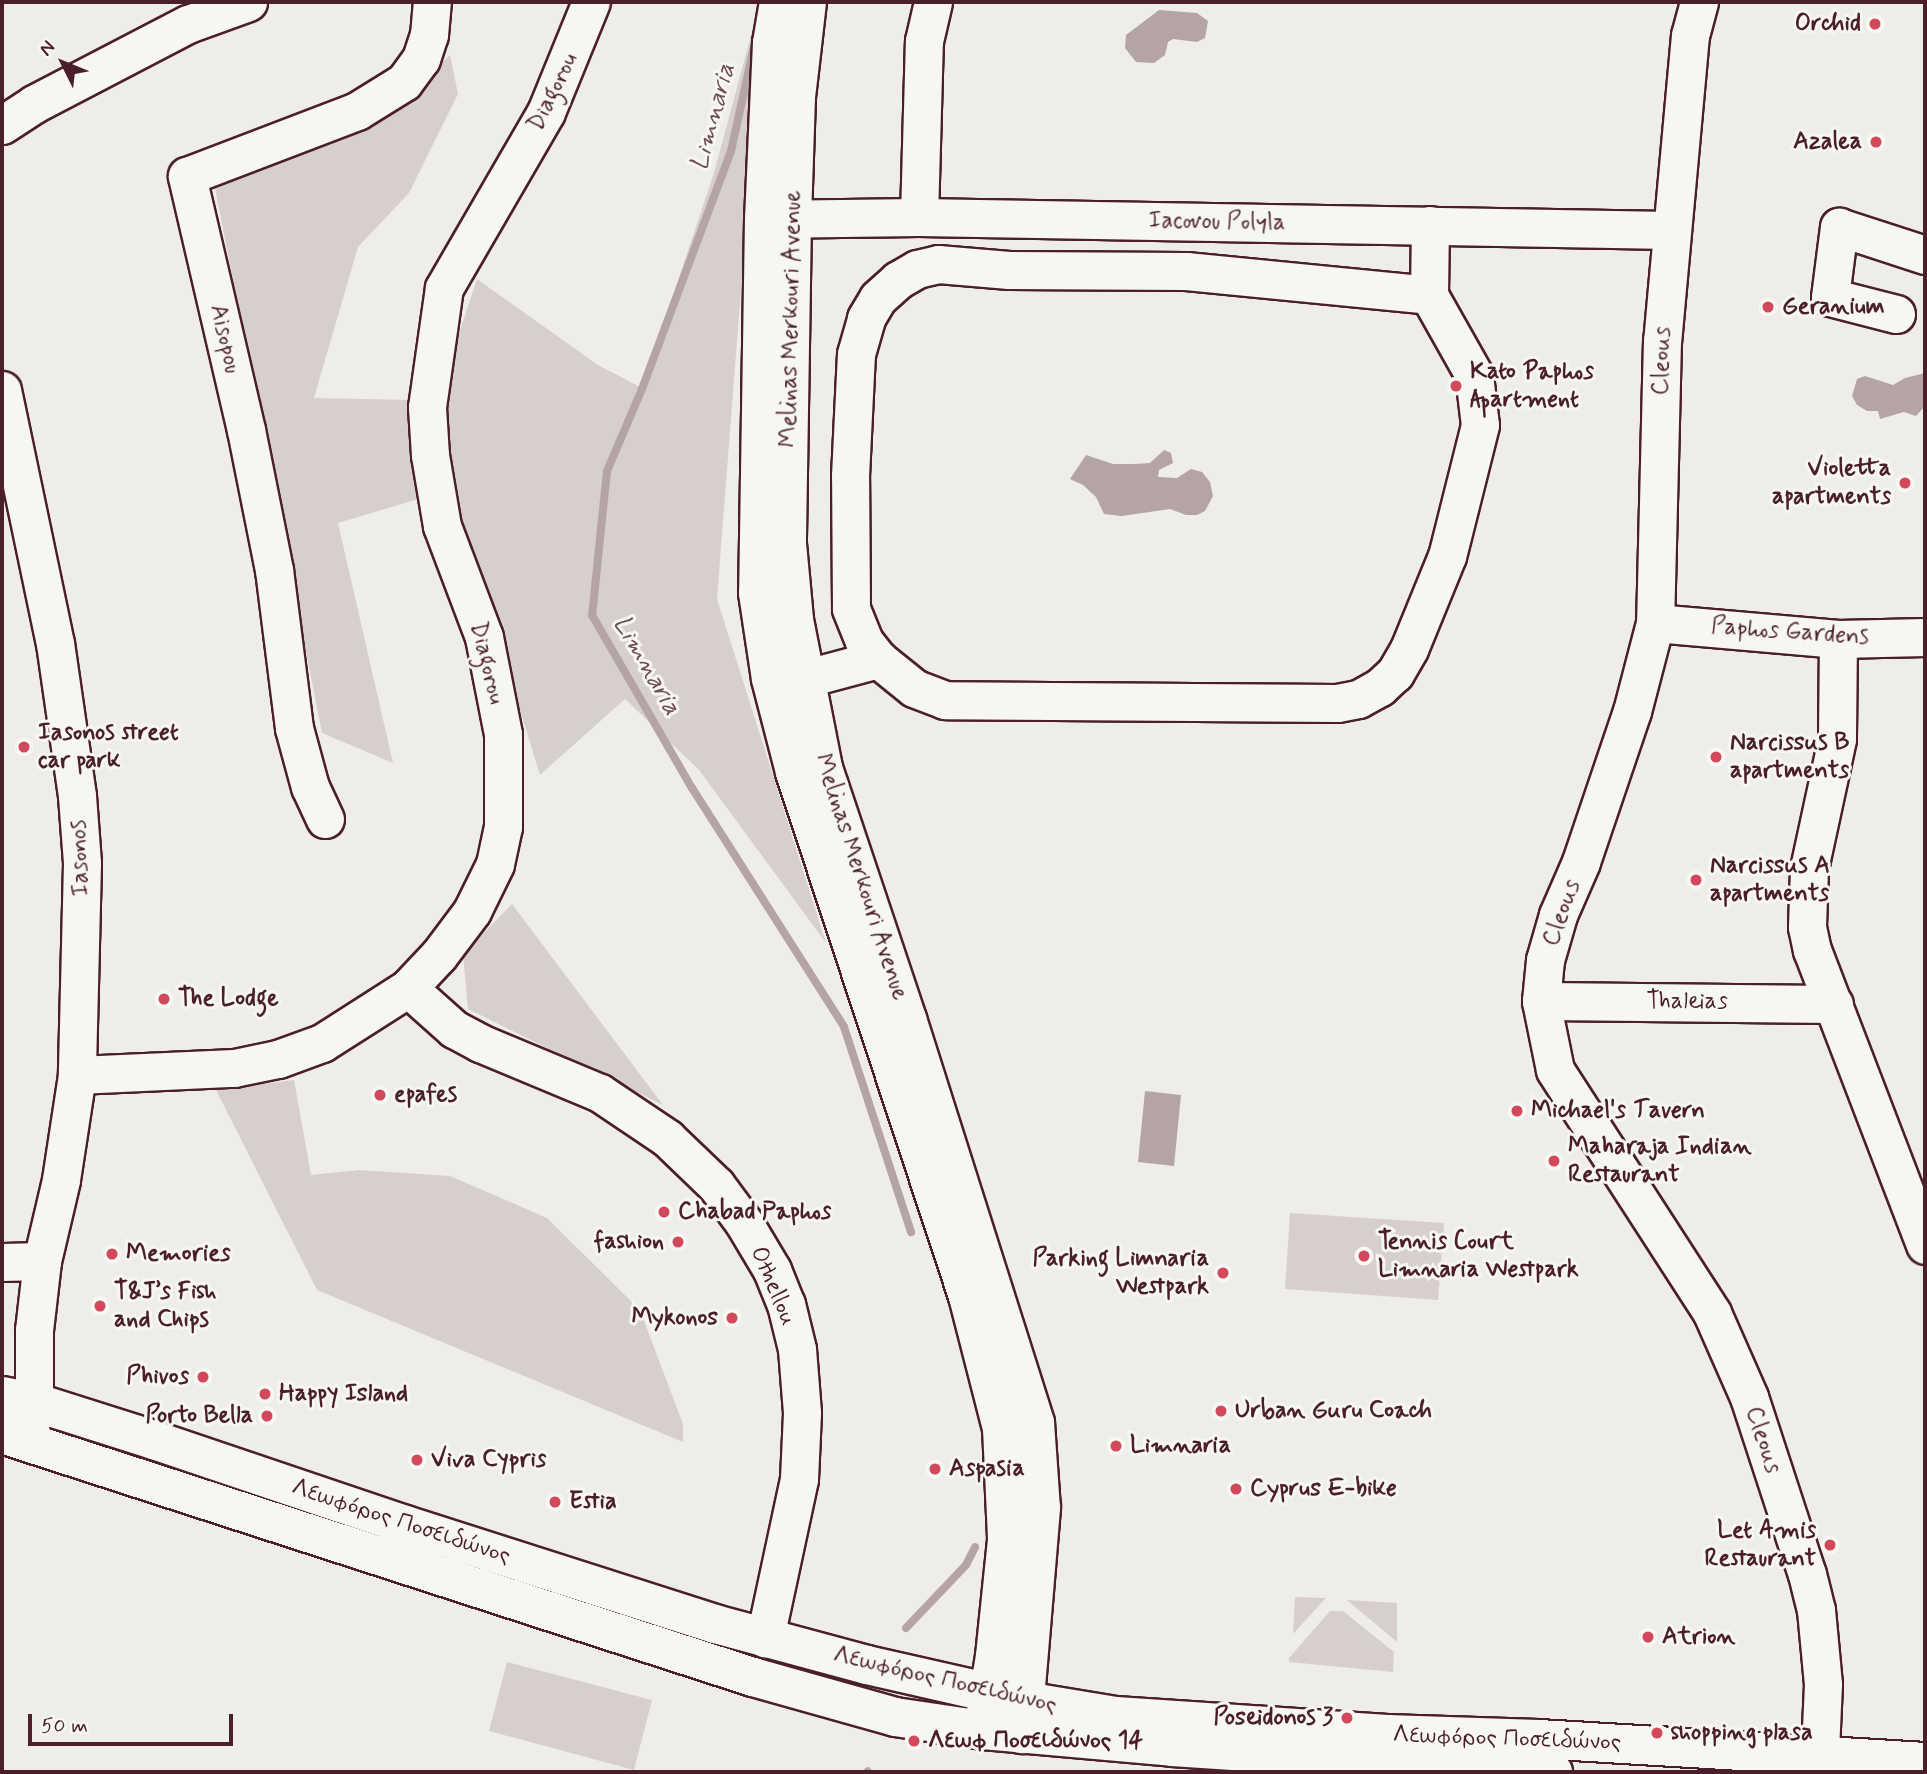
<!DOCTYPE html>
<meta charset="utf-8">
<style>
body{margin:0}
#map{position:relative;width:1927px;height:1774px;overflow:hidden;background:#efedea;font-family:Mynerve,sans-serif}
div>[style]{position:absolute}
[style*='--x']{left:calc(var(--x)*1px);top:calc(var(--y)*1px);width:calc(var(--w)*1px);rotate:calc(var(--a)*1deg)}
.green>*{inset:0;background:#d7cfce}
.water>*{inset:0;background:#b4a4a5}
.stream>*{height:8px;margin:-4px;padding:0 4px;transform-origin:4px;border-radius:4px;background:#b4a4a5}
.roads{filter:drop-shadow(2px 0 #4a1f2b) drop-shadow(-2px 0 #4a1f2b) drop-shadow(0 2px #4a1f2b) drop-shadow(0 -2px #4a1f2b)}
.minor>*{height:37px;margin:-18.5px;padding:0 18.5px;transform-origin:18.5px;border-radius:18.5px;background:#f6f6f2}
.major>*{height:38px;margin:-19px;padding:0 19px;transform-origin:19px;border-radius:19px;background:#f6f6f2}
.dots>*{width:19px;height:19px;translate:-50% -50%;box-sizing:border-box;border:4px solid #f6f6f2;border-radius:50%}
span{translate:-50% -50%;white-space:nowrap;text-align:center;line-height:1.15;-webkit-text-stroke:6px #f6f6f2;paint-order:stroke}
.poi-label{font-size:24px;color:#4a1f2b;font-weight:700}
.right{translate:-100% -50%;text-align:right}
.left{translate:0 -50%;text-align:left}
.street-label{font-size:24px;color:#4a1f2b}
.water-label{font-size:26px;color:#6f4e56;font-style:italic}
.frame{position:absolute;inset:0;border:4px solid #4a1f2b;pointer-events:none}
.north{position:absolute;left:28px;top:28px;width:70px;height:70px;-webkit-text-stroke:5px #f6f6f2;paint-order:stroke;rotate:313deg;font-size:19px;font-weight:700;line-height:28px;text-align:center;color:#4a1f2b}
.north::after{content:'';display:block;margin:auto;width:24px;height:32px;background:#4a1f2b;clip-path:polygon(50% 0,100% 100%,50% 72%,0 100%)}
.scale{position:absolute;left:28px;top:1714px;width:205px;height:32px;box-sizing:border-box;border:4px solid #4a1f2b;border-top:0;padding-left:9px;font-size:21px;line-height:24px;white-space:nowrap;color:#4a1f2b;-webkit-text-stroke:5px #f6f6f2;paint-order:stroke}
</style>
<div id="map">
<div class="green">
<i style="clip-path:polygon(760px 2px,762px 19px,717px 599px,826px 943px,699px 770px,625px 699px,540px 775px,452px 489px,338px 523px,393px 763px,322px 733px,212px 173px,377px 124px,450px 55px,458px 94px,409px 193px,358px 247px,314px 398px,413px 400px,436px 403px,477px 279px,598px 365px,642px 388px,714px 173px)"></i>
<i style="clip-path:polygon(512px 904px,663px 1105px,468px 1009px,463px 954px)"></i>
<i style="clip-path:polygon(294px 1080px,311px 1175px,359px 1170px,450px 1176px,547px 1218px,640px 1310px,683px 1424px,683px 1442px,317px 1290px,216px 1090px)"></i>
<i style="clip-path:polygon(1290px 1213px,1444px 1223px,1438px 1300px,1285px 1289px)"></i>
<i style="clip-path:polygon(1295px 1597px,1326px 1598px,1293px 1634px)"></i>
<i style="clip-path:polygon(1347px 1600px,1397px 1603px,1397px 1642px)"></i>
<i style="clip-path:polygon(1330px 1611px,1343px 1611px,1394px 1652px,1393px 1672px,1289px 1662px,1289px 1658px)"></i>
<i style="clip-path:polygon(507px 1662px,652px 1700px,634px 1770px,489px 1731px)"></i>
</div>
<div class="water">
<i style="clip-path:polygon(1159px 10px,1197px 13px,1208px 21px,1205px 38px,1197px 42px,1173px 39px,1168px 42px,1165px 55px,1154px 63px,1136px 62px,1125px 48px,1126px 35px)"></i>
<i style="clip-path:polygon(1925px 373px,1925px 406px,1916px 416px,1904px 412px,1880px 419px,1878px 411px,1867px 411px,1857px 405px,1852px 396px,1857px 379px,1865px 376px,1893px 385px,1905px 378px)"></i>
<i style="clip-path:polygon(1164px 450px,1171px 453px,1173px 463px,1159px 470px,1158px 477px,1177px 478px,1191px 469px,1202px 472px,1210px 482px,1213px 496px,1205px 511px,1197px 515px,1186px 515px,1170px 509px,1122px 516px,1104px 514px,1096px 497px,1083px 485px,1070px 479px,1086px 455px,1113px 464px,1135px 464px,1150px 463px)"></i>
<i style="clip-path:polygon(1145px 1091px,1181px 1095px,1174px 1166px,1138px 1162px)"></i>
</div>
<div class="stream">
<i style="--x:755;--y:42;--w:112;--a:102.4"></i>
<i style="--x:731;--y:151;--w:254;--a:110.5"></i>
<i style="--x:642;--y:389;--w:89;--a:113.1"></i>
<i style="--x:607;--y:471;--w:145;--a:95.9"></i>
<i style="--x:592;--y:615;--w:200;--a:60"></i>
<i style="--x:692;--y:788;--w:283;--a:57.5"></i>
<i style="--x:844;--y:1027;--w:216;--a:71.9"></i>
<i style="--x:906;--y:1628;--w:87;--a:-46.4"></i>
<i style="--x:966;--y:1565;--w:20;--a:-63"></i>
<i style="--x:867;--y:1772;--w:1;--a:-45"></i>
</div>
<div class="roads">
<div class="minor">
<i style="--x:1699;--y:2;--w:34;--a:105"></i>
<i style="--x:1690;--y:35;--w:306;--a:95.2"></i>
<i style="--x:1662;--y:340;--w:283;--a:91.4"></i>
<i style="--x:1655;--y:623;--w:91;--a:104.6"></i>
<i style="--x:1632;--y:711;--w:159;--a:108.7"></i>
<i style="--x:1581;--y:862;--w:58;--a:113.5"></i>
<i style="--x:1558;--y:915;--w:47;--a:106.1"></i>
<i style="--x:1545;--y:960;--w:41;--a:95.6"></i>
<i style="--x:1541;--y:1001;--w:70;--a:78.5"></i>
<i style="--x:1555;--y:1070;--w:289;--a:57.1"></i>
<i style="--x:1712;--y:1313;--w:92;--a:66.2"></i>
<i style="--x:1749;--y:1397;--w:186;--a:71.9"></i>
<i style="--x:1807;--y:1574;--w:37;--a:76"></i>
<i style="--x:1816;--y:1610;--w:74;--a:84.6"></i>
<i style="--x:1823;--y:1684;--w:88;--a:92.6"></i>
<i style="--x:2;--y:125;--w:38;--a:-33"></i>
<i style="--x:34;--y:104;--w:174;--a:-27.5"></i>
<i style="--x:188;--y:24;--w:64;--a:-20.1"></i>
<i style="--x:919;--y:217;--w:176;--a:-88.4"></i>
<i style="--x:924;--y:41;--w:40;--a:-77"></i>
<i style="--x:764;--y:219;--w:155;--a:-0.7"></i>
<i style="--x:919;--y:217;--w:751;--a:0.99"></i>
<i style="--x:938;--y:264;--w:71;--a:4.8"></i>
<i style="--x:1009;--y:270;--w:177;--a:0.3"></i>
<i style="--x:1186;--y:271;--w:244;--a:5.6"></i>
<i style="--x:1429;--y:295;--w:92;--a:60.6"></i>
<i style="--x:1474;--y:375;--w:50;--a:83.2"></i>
<i style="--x:1480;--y:425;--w:135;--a:104.1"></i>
<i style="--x:1447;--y:556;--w:100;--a:112.2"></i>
<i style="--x:1409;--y:649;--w:28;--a:120"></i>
<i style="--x:1395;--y:673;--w:21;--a:137"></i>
<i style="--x:1380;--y:687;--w:25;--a:151"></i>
<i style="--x:1358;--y:699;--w:21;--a:169"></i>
<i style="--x:1337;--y:703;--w:392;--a:-179.6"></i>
<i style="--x:945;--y:700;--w:33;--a:-159"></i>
<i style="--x:914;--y:688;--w:46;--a:-141.1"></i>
<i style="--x:878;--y:659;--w:23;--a:-128"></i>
<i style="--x:864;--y:641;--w:35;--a:-112"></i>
<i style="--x:851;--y:608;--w:132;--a:-90.4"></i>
<i style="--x:850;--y:476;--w:122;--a:-87.2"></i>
<i style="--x:856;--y:354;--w:37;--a:-74"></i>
<i style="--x:866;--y:318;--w:23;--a:-59"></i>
<i style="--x:878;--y:298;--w:27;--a:-42"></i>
<i style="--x:898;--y:280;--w:22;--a:-30"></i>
<i style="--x:917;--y:269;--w:22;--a:-13"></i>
<i style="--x:1429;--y:295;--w:70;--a:-89.2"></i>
<i style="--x:1896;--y:314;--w:68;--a:-165.6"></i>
<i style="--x:1830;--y:297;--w:71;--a:-82.7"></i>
<i style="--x:1839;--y:227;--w:90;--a:18"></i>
<i style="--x:2;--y:390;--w:258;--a:78.2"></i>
<i style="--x:55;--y:643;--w:155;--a:81.8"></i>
<i style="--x:77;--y:796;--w:67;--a:85.7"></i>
<i style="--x:82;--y:863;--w:212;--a:91.4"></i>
<i style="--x:77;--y:1075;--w:106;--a:98.7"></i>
<i style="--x:61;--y:1180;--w:83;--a:103.2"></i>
<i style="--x:42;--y:1261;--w:69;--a:96.6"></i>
<i style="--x:34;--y:1330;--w:72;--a:90"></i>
<i style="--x:34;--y:1402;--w:39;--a:99"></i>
<i style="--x:1655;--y:623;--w:184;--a:5"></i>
<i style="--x:1838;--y:639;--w:87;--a:-1.3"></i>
<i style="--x:1838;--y:639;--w:100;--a:90.6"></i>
<i style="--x:1837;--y:739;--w:133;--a:102.2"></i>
<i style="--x:1809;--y:869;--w:58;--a:92"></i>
<i style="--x:1807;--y:927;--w:24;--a:78"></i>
<i style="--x:1812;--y:950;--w:316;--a:69"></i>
<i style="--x:803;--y:679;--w:78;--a:-14.9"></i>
<i style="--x:325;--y:819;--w:35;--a:-115"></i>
<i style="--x:310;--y:787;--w:61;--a:-105.2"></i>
<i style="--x:294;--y:728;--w:159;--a:-97.2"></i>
<i style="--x:274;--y:570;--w:143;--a:-101.3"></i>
<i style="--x:246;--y:430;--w:261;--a:-103.1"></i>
<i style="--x:187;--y:176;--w:182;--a:-20.9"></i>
<i style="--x:357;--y:111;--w:55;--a:-31.7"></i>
<i style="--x:404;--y:82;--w:29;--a:-54"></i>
<i style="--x:421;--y:59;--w:25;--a:-72"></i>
<i style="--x:429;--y:35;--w:33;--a:-85"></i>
<i style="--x:408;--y:988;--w:62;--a:41.7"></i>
<i style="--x:454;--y:1029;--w:30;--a:28"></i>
<i style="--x:480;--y:1043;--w:130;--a:22.6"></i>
<i style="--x:600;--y:1093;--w:81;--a:33.9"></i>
<i style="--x:667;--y:1138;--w:68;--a:43.8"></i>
<i style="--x:716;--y:1185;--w:47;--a:53.6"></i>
<i style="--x:744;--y:1223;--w:55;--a:59.2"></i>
<i style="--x:772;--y:1270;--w:37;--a:68"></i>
<i style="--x:786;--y:1304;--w:46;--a:76.3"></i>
<i style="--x:797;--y:1349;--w:64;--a:85.5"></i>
<i style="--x:802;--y:1413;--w:66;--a:92.6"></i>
<i style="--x:799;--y:1479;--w:163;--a:102.1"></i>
<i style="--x:1541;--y:1001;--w:293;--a:0.6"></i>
<i style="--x:77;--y:1075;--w:157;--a:-2.6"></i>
<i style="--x:234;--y:1068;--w:45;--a:-11.6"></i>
<i style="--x:278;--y:1059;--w:47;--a:-20"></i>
<i style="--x:322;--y:1043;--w:102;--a:-32.6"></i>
<i style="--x:408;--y:988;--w:45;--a:-46.8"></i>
<i style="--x:439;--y:955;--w:55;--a:-53.1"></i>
<i style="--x:472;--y:911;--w:52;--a:-63.9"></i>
<i style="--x:495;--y:864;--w:38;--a:-78"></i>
<i style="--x:503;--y:827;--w:93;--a:-90"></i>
<i style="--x:503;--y:734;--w:99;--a:-101.1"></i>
<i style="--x:484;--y:637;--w:119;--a:-110.7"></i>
<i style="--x:442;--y:526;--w:72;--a:-99.6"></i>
<i style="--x:430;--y:455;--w:48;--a:-93.6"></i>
<i style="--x:427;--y:407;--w:120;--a:-81.9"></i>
<i style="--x:444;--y:288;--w:203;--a:-59.9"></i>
<i style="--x:546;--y:112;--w:119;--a:-67.8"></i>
<i style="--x:2;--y:1262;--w:40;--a:-1.4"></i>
</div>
<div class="major">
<i style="--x:779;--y:2;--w:42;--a:99.7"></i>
<i style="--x:772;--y:43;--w:176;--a:92.6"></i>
<i style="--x:764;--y:219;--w:374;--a:90.9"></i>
<i style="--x:758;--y:593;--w:87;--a:81.4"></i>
<i style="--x:771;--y:679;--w:96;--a:75.5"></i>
<i style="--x:795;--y:772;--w:552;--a:71.73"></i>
<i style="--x:968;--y:1296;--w:136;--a:75.6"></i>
<i style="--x:1002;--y:1428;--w:112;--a:87.4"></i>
<i style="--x:1007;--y:1540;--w:117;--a:95.9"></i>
<i style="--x:995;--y:1656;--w:75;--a:99.2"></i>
<i style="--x:807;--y:2;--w:96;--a:96.6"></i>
<i style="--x:796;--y:97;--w:122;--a:91.9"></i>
<i style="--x:792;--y:219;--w:325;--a:90.9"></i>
<i style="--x:787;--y:544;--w:76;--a:84.7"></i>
<i style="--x:794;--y:620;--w:151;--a:78.9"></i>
<i style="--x:823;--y:768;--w:265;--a:71.5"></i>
<i style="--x:907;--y:1019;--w:424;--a:72.4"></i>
<i style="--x:1035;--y:1423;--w:85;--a:86"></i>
<i style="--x:1041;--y:1508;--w:227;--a:94.8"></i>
<i style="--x:2;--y:1396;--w:33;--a:11"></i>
<i style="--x:34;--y:1402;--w:126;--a:17.6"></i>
<i style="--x:154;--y:1440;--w:265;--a:18.7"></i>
<i style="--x:405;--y:1525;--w:325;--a:17.7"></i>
<i style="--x:715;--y:1624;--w:157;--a:15.1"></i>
<i style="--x:867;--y:1665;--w:162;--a:12.8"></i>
<i style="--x:1025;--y:1701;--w:92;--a:9.4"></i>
<i style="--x:1116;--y:1716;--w:272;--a:3.8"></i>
<i style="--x:1387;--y:1734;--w:152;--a:1.9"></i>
<i style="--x:1539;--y:1739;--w:387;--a:3.4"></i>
<i style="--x:2;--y:1434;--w:789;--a:17.93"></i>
<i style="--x:753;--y:1677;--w:148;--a:15.7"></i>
<i style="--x:895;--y:1717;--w:89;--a:8.4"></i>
<i style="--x:983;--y:1730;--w:190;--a:5.1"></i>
<i style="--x:1172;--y:1747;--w:382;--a:3.8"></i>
</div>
</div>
<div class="dots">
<i style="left:1875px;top:24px;background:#d1495b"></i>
<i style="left:1876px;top:142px;background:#d1495b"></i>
<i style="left:1768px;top:307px;background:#d1495b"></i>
<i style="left:1456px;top:386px;background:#d1495b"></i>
<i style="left:1905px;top:483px;background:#d1495b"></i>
<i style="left:24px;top:747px;background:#d1495b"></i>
<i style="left:1716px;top:757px;background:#d1495b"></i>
<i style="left:1696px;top:880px;background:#d1495b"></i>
<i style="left:164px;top:999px;background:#d1495b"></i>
<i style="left:380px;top:1095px;background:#d1495b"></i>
<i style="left:1517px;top:1111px;background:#d1495b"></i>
<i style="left:1554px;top:1161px;background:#d1495b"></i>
<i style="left:664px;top:1212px;background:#d1495b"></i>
<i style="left:678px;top:1242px;background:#d1495b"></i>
<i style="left:112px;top:1254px;background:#d1495b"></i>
<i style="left:1364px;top:1256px;background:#d1495b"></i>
<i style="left:1223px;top:1273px;background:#d1495b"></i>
<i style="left:100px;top:1306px;background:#d1495b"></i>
<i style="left:732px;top:1318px;background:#d1495b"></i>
<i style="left:203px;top:1377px;background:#d1495b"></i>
<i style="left:265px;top:1394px;background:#d1495b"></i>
<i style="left:1221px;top:1411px;background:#d1495b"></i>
<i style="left:267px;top:1416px;background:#d1495b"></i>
<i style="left:1116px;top:1446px;background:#d1495b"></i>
<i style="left:417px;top:1460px;background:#d1495b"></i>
<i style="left:935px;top:1469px;background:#d1495b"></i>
<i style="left:1236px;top:1489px;background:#d1495b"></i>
<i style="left:555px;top:1502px;background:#d1495b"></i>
<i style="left:1830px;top:1545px;background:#d1495b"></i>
<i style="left:1648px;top:1637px;background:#d1495b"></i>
<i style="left:1347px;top:1718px;background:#d1495b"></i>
<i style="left:1657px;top:1733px;background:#d1495b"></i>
<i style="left:914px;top:1741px;background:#d1495b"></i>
</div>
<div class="poi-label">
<span class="right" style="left:1861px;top:24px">Orchid</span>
<span class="right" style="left:1862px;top:142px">Azalea</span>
<span class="left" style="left:1782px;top:307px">Geranium</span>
<span class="left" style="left:1470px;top:386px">Kato Paphos<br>Apartment</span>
<span class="right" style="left:1891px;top:483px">Violetta<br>apartments</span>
<span class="left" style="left:38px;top:747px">Iasonos street<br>car park</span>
<span class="left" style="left:1730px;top:757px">Narcissus B<br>apartments</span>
<span class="left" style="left:1710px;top:880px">Narcissus A<br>apartments</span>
<span class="left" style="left:178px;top:999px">The Lodge</span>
<span class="left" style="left:394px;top:1095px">epafes</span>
<span class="left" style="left:1531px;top:1111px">Michael's Tavern</span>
<span class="left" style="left:1568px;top:1161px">Maharaja Indian<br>Restaurant</span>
<span class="left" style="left:678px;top:1212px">Chabad Paphos</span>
<span class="right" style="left:664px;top:1242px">fashion</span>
<span class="left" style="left:1378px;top:1256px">Tennis Court<br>Limnaria Westpark</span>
<span class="left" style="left:126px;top:1254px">Memories</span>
<span class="right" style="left:1209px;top:1273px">Parking Limnaria<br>Westpark</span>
<span class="left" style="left:114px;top:1306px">T&amp;J’s Fish<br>and Chips</span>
<span class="right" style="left:718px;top:1318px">Mykonos</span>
<span class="right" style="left:189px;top:1377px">Phivos</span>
<span class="left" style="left:279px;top:1394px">Happy Island</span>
<span class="left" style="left:1235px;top:1411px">Urban Guru Coach</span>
<span class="right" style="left:253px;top:1416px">Porto Bella</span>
<span class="left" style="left:1130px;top:1446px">Limnaria</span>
<span class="left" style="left:431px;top:1460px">Viva Cypris</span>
<span class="left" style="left:949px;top:1469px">Aspasia</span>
<span class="left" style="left:1250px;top:1489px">Cyprus E-bike</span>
<span class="left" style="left:569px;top:1502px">Estia</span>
<span class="right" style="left:1816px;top:1545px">Let Amis<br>Restaurant</span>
<span class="left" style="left:1662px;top:1637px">Atrion</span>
<span class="right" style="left:1333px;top:1718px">Poseidonos 3</span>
<span class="left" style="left:1671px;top:1733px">shopping plasa</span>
<span class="left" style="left:928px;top:1741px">Λεωφ Ποσειδώνος 14</span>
</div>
<div class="street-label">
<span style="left:553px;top:92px;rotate:-64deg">Diagorou</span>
<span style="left:1217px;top:222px;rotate:1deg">Iacovou Polyla</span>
<span style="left:791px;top:319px;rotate:-89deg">Melinas Merkouri Avenue</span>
<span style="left:225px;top:339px;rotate:77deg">Aisopou</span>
<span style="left:1662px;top:361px;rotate:-88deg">Cleous</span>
<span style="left:1790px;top:632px;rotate:4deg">Paphos Gardens</span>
<span style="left:487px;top:663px;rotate:76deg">Diagorou</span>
<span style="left:80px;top:858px;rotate:-92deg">Iasonos</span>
<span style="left:861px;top:877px;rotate:72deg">Melinas Merkouri Avenue</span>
<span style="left:1562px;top:913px;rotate:-70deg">Cleous</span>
<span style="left:1687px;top:1002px">Thaleias</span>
<span style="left:773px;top:1286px;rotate:67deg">Othellou</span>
<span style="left:1763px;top:1440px;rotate:72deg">Cleous</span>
<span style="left:401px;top:1522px;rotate:18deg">Λεωφόρος Ποσειδώνος</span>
<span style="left:945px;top:1680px;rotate:13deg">Λεωφόρος Ποσειδώνος</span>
<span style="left:1507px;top:1739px;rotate:2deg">Λεωφόρος Ποσειδώνος</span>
</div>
<div class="water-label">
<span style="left:714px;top:117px;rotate:-75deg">Limnaria</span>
<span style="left:646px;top:666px;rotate:60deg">Limnaria</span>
</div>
<div class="frame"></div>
<div class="north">N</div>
<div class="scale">50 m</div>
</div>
